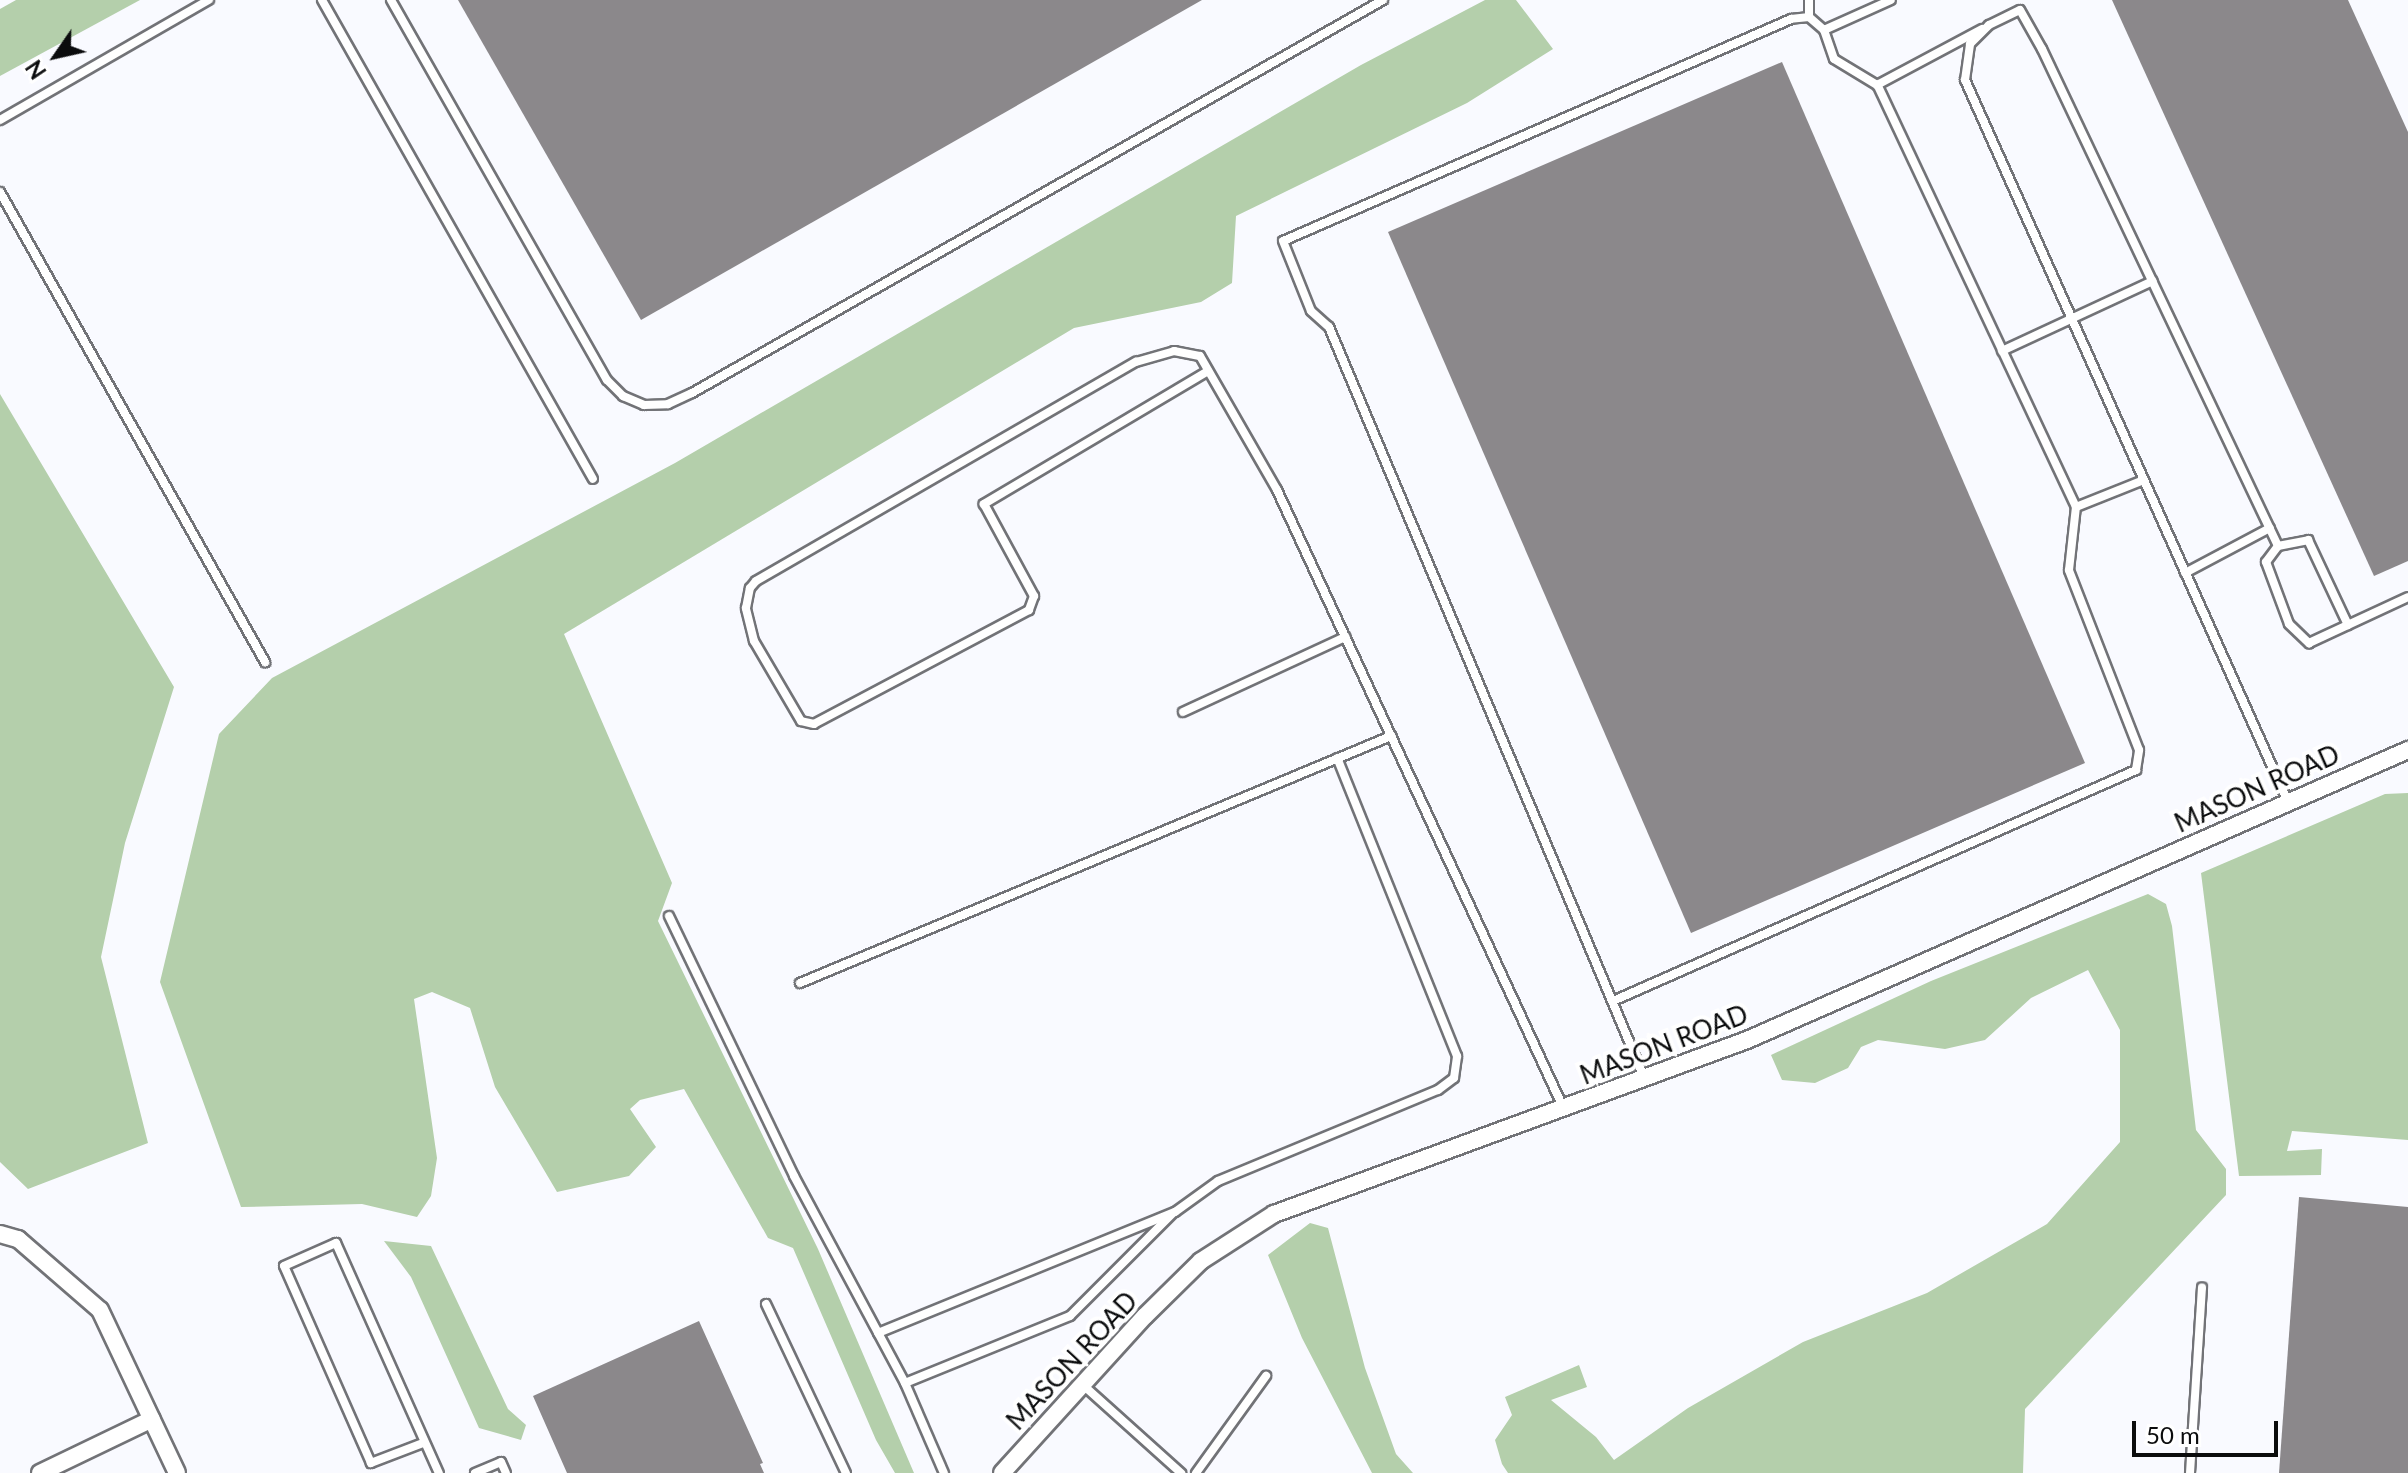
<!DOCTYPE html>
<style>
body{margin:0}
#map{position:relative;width:2408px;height:1473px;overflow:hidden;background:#f9faff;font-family:Lato,sans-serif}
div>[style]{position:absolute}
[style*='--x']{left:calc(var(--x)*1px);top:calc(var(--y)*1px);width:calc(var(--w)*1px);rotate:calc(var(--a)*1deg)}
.forest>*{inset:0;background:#b4cfab}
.building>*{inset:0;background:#8b888b}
.roads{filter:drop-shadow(2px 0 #727377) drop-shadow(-2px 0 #727377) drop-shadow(0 2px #727377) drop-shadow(0 -2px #727377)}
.service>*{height:8px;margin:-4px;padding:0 4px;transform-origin:4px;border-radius:4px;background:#fff}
.minor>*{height:16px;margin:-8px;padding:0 8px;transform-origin:8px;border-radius:8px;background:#fff}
span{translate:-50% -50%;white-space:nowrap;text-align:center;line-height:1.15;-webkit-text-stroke:8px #fff;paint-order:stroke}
.street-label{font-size:26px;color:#0b0c0d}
.north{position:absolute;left:16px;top:16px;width:80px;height:80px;-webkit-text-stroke:6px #fff;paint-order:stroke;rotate:236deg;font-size:22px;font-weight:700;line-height:32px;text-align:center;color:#0b0c0d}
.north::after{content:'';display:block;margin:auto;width:28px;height:36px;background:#0b0c0d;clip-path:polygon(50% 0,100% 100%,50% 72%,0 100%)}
.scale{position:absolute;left:2132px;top:1421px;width:146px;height:36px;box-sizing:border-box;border:4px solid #0b0c0d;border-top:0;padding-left:10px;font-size:24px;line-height:28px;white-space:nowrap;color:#0b0c0d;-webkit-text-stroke:6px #fff;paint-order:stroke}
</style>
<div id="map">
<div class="forest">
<i style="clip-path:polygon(16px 0,140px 0,0 76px,0 9px)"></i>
<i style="clip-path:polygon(1485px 0,1516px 0,1553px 49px,1467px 103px,1236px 216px,1232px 283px,1201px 302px,1074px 328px,564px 634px,672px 883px,658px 921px,818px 1249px,914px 1473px,895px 1473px,876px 1440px,793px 1248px,768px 1238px,684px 1089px,640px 1100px,630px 1109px,656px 1147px,629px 1176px,557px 1192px,495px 1087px,470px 1008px,432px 992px,414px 999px,437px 1158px,431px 1196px,417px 1217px,362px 1204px,241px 1207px,160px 982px,219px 734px,272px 678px,675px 463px,1361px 65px)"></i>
<i style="clip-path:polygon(0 394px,174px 687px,125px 843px,101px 957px,148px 1143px,28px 1189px,0 1162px)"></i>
<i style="clip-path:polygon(2408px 793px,2408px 1140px,2292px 1131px,2287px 1151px,2322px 1149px,2321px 1175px,2239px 1176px,2201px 873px,2385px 794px)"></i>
<i style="clip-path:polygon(2148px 894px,2166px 904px,2172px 926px,2196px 1130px,2226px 1169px,2226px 1195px,2025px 1409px,2023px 1473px,1508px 1473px,1502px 1464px,1495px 1440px,1512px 1415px,1505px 1397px,1579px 1365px,1587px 1387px,1551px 1400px,1596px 1437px,1614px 1460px,1688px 1408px,1803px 1342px,1927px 1293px,2047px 1224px,2120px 1142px,2120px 1030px,2088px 970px,2031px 998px,1985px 1040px,1945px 1049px,1878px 1040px,1861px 1047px,1848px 1068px,1815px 1083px,1782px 1080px,1771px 1055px,1931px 981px)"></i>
<i style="clip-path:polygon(1310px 1223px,1328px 1228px,1365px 1368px,1396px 1454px,1413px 1473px,1372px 1473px,1302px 1338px,1268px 1255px)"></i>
<i style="clip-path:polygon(384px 1241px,431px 1246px,508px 1409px,526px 1425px,521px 1440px,479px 1428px,411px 1277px)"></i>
</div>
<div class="building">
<i style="clip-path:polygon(458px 0,1202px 0,641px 320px)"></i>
<i style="clip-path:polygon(2112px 0,2348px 0,2408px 132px,2408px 561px,2374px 576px)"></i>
<i style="clip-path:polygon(1782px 62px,2085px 763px,1691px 933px,1388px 232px)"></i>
<i style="clip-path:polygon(2299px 1197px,2408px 1207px,2408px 1473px,2279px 1473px)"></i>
<i style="clip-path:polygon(699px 1321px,763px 1463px,760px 1464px,764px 1473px,567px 1473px,533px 1396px)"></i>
</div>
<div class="roads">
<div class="service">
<i style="--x:322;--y:0;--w:550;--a:60.5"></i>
<i style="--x:391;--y:0;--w:437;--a:60.4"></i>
<i style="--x:607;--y:380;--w:23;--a:45"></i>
<i style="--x:623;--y:396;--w:23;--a:23"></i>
<i style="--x:644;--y:405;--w:24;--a:-2"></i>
<i style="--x:668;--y:404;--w:26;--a:-25"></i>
<i style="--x:692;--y:393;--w:795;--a:-29.63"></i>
<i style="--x:1809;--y:17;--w:17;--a:-90"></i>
<i style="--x:1824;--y:30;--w:73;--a:-24.1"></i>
<i style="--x:1877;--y:85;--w:119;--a:-28.1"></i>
<i style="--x:0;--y:120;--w:241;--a:-29.9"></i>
<i style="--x:0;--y:192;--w:540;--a:60.58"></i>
<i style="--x:2002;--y:351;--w:166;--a:-24.9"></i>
<i style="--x:1208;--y:371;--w:261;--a:149.3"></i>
<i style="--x:984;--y:504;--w:105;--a:61.5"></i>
<i style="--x:1034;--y:596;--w:15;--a:110"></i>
<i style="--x:1029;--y:610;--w:243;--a:152.1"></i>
<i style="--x:814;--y:724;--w:13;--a:-167"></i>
<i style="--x:801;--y:721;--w:93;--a:-120.4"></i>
<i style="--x:754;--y:641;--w:34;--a:-104"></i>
<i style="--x:746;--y:608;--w:20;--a:-79"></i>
<i style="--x:750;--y:588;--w:9;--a:-49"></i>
<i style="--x:756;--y:581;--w:439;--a:-30"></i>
<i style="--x:1136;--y:362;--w:40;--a:-16"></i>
<i style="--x:1174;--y:351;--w:26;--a:11"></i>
<i style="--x:1200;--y:356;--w:155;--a:60.1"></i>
<i style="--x:1277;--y:490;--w:680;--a:65.13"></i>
<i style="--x:2076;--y:507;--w:73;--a:-21.7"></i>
<i style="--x:2278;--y:546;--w:31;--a:-11"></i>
<i style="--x:2308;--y:540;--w:94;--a:64.8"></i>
<i style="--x:2185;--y:573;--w:96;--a:-27.9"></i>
<i style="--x:1183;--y:712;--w:179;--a:-24.8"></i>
<i style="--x:2288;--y:802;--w:791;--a:-114.1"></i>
<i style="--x:1965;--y:80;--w:36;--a:-82"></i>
<i style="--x:1970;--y:44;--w:27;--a:-45"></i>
<i style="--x:1989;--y:25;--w:34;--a:-26"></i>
<i style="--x:2020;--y:10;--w:45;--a:60.6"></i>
<i style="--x:2042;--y:49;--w:550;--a:64.6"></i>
<i style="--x:2278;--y:546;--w:20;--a:127"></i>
<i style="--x:2266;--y:562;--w:66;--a:69.6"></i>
<i style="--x:2289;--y:624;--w:28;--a:44"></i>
<i style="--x:2309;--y:643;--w:109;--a:-24.9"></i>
<i style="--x:669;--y:916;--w:288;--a:64.3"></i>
<i style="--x:794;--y:1176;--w:235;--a:61.8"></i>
<i style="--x:905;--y:1383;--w:98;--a:66.6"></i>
<i style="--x:800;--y:983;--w:641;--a:-22.68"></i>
<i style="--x:1613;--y:1001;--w:572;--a:-23.83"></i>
<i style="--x:2136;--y:770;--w:20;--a:-81"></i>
<i style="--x:2139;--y:750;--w:193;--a:-111.3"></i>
<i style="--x:2069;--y:570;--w:63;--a:-83.7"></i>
<i style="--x:2076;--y:507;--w:467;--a:-115.2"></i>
<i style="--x:1877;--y:85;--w:50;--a:-148.8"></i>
<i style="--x:1834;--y:59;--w:31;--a:-109"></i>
<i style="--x:1824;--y:30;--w:20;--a:-139"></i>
<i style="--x:1809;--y:17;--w:18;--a:174"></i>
<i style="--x:1791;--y:19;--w:554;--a:156.39"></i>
<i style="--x:1283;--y:241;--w:75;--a:68.2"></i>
<i style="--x:1311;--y:311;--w:24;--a:42"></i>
<i style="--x:1329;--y:327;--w:813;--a:67.22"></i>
<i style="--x:766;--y:1304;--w:187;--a:64.7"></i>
<i style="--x:878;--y:1333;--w:321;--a:-22.2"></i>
<i style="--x:1175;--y:1212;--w:53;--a:-35.8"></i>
<i style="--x:1218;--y:1181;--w:238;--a:-22.5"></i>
<i style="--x:1438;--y:1090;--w:20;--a:-37"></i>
<i style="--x:1454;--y:1078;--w:22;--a:-82"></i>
<i style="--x:1457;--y:1056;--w:321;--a:-111.9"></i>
<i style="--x:905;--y:1383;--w:178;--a:-22.1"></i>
<i style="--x:1070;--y:1316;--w:144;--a:-45"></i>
<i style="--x:1083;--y:1385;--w:132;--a:41.9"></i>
<i style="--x:423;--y:1443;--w:56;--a:159"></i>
<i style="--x:371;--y:1463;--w:215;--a:-113.8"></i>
<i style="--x:284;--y:1266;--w:57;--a:-23.9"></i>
<i style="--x:336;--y:1243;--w:252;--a:65.9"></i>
<i style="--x:475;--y:1473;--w:28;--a:-23"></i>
<i style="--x:501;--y:1462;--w:12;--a:66"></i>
<i style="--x:1196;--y:1473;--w:120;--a:-54.2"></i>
<i style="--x:2190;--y:1473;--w:186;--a:-86.3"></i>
</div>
<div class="minor">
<i style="--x:0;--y:1234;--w:19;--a:16"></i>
<i style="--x:18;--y:1239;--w:108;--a:40.9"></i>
<i style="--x:100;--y:1310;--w:180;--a:64.7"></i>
<i style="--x:40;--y:1473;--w:124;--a:-25.7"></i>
<i style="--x:1002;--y:1473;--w:212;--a:-47.7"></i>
<i style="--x:1145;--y:1316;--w:78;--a:-44.5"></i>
<i style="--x:1201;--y:1261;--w:87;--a:-32.8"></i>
<i style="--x:1274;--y:1214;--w:504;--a:-20.2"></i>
<i style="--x:1747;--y:1040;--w:722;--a:-23.69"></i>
</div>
</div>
<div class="street-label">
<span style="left:2257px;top:789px;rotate:-24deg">MASON ROAD</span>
<span style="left:1664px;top:1045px;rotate:-21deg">MASON ROAD</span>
<span style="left:1072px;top:1361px;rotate:-47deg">MASON ROAD</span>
</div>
<div class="north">N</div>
<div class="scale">50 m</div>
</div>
